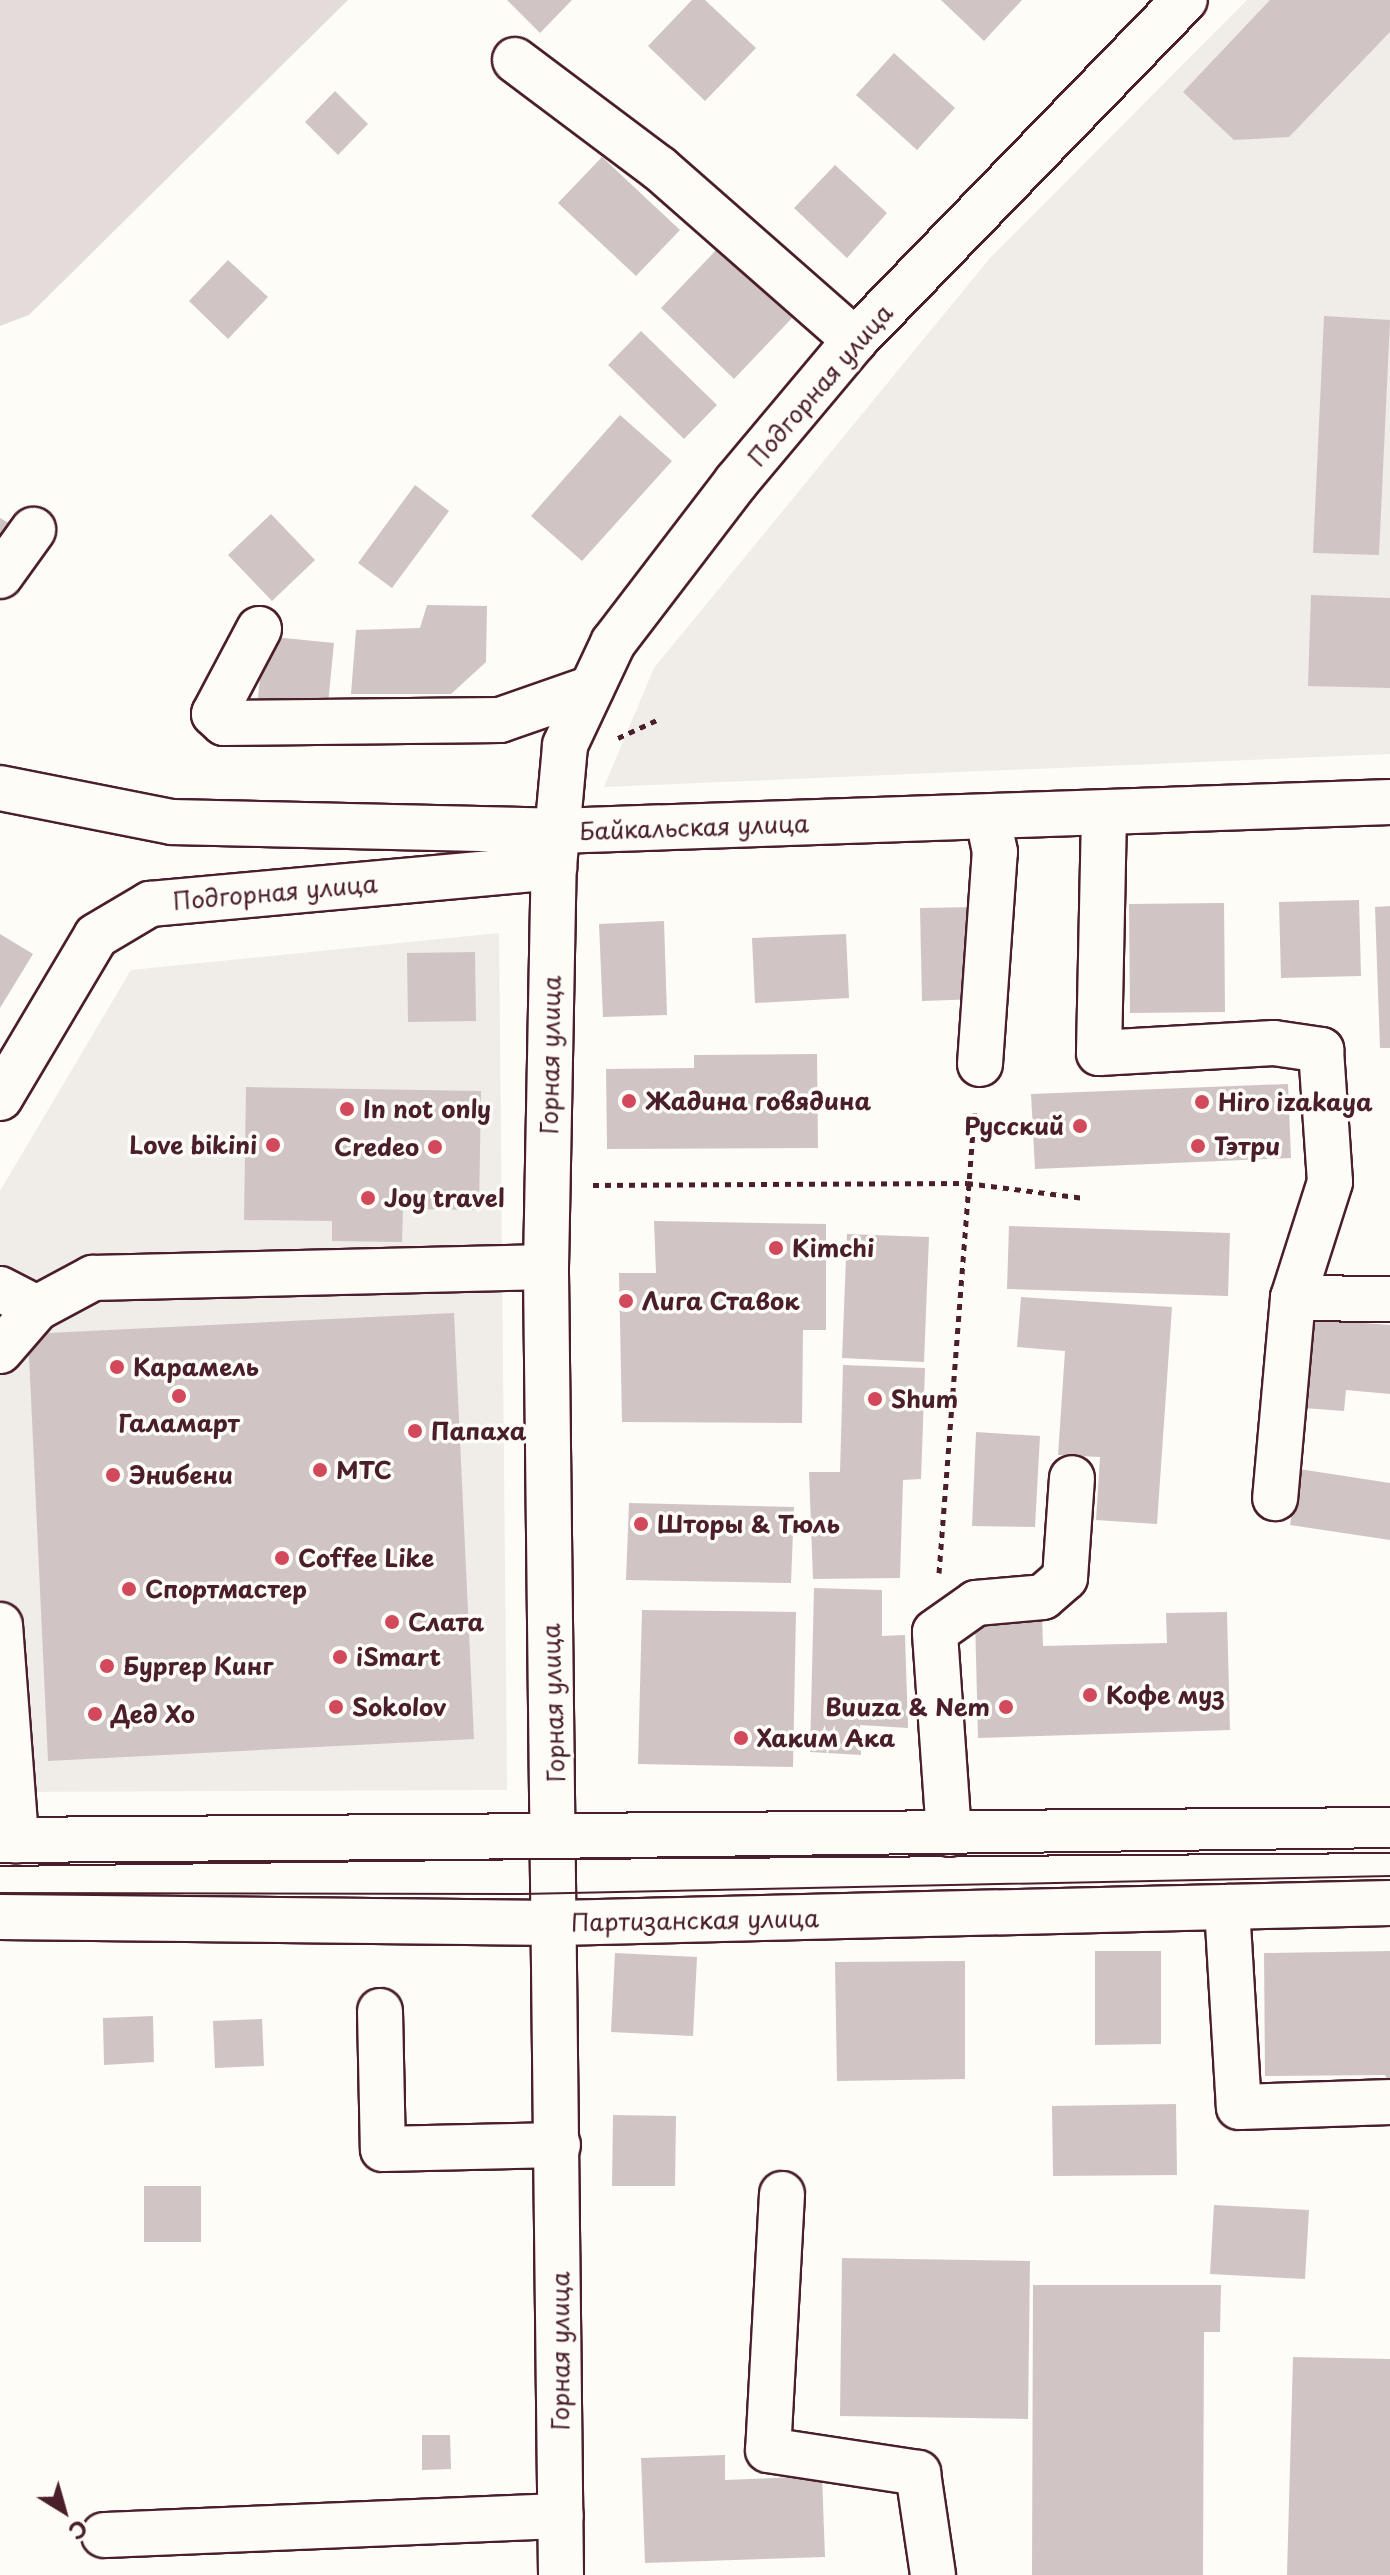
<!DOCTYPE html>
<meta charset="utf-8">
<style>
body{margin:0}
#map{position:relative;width:1390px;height:2575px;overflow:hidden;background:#fdfcf7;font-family:"Playpen Sans",sans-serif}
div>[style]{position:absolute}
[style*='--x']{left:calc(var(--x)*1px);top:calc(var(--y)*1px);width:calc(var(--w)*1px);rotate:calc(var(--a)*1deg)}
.built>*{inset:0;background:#f0ece8}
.green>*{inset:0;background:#e3dcda}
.building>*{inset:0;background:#d0c5c4}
.path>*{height:5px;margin-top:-2.5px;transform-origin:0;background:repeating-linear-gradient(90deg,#4a1f2b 0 6px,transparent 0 12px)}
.roads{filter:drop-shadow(2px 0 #4a1f2b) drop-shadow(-2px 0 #4a1f2b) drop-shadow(0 2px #4a1f2b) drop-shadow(0 -2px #4a1f2b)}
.minor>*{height:44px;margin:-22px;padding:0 22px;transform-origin:22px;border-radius:22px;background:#fdfcf7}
.tram>*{height:2px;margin:-1px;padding:0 1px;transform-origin:1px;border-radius:1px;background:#4a1f2b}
.dots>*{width:22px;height:22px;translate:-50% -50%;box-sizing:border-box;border:4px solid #fdfcf7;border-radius:50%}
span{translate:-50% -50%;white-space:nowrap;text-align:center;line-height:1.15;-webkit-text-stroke:7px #fdfcf7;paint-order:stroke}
.street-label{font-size:24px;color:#4a1f2b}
.poi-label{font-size:24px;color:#4a1f2b;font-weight:700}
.left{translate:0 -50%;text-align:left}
.right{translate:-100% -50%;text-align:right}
.north{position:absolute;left:24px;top:2471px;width:80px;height:80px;-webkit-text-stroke:6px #fdfcf7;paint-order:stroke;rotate:143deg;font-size:22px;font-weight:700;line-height:32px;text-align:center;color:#4a1f2b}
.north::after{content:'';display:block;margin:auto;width:28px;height:36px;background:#4a1f2b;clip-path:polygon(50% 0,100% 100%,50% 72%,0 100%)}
</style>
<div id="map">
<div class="built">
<i style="clip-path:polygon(1247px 0,1390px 0,1390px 754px,604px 787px,654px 668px,990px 258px)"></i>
<i style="clip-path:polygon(499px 933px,507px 1790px,0 1792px,0 1191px,131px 970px)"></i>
</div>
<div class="green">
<i style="clip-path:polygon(0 0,348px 0,29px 315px,0 326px)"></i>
</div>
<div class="building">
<i style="clip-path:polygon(507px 0,572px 0,540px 33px)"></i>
<i style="clip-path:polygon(692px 0,705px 0,756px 48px,705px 101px,648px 46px)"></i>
<i style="clip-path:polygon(941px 0,1022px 0,984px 41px)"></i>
<i style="clip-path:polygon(1270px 0,1390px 0,1390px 32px,1289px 137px,1234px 140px,1183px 92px)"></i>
<i style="clip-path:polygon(894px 53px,955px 108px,917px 150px,856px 95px)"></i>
<i style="clip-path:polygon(335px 91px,368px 124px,338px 155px,305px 122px)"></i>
<i style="clip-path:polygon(602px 157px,680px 230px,636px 276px,558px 203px)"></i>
<i style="clip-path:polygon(835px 165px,887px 213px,847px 258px,794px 208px)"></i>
<i style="clip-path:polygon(719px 247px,793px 317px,734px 379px,661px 308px)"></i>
<i style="clip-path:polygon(228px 260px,268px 297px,228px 339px,189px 301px)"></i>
<i style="clip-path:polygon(1324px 316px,1390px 320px,1379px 555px,1313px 553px)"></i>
<i style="clip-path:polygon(641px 331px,717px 405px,684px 439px,608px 365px)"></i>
<i style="clip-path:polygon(620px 415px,672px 461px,582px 561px,531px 516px)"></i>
<i style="clip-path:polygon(415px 485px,449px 511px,392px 588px,358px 563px)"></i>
<i style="clip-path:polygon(271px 514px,315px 560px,272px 601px,228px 555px)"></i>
<i style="clip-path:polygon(0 518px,17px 528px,0 554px)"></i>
<i style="clip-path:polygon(1311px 595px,1390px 598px,1390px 688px,1308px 686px)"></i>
<i style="clip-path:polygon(427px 605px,487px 606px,486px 662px,451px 694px,351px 694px,356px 630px,420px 628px)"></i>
<i style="clip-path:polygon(264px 636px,334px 643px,328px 704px,258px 698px)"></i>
<i style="clip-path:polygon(1359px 900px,1361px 976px,1281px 978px,1279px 902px)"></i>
<i style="clip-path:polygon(1224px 903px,1225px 1012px,1130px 1013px,1129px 904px)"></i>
<i style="clip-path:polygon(1390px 906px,1390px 1048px,1380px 1048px,1375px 907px)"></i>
<i style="clip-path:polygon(977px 907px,980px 999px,922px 1001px,920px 908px)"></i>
<i style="clip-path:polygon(664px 921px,667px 1015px,603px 1017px,599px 924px)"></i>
<i style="clip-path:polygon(0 934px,33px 954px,0 1008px)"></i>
<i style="clip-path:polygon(846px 934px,849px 998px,755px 1003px,752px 938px)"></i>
<i style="clip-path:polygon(475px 952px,476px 1021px,408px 1022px,407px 953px)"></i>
<i style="clip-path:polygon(817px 1054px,818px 1148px,607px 1149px,606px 1069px,694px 1068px,694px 1055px)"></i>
<i style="clip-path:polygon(1288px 1084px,1291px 1158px,1035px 1169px,1031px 1094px)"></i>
<i style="clip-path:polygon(246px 1087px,481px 1091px,479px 1210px,403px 1209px,402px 1242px,332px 1241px,332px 1221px,244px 1220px)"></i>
<i style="clip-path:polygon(654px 1221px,826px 1224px,826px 1330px,803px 1330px,802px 1423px,622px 1422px,619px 1273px,656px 1273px)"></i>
<i style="clip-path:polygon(1009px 1226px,1230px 1233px,1228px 1296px,1007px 1289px)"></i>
<i style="clip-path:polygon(847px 1234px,929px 1237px,924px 1362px,842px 1358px)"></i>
<i style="clip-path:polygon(1021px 1297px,1172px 1307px,1157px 1524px,1096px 1520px,1100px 1457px,1058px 1455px,1065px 1351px,1017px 1347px)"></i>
<i style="clip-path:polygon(454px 1313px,474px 1739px,48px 1761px,28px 1334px)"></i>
<i style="clip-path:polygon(1298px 1318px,1390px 1325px,1390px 1394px,1346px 1390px,1344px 1411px,1290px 1407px)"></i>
<i style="clip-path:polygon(843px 1365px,925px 1368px,921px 1479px,903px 1480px,900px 1578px,813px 1579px,809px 1472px,840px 1472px)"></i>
<i style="clip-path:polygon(976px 1432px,1040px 1436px,1035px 1527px,972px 1526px)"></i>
<i style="clip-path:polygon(1299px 1469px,1390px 1483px,1390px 1540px,1290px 1525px)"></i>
<i style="clip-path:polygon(629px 1503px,794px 1507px,791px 1583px,626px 1580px)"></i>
<i style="clip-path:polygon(814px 1588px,882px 1590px,882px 1636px,905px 1635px,908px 1728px,860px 1725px,861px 1755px,810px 1752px)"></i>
<i style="clip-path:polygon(642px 1610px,796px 1612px,793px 1767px,638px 1764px)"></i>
<i style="clip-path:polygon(1227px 1612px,1230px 1730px,978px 1738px,975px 1617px,1042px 1615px,1043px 1646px,1167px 1643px,1166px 1613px)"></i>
<i style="clip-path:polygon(1095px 1951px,1161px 1951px,1161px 2044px,1095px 2045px)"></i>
<i style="clip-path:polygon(1390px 1951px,1390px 2085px,1385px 2075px,1265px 2076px,1264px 1953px)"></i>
<i style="clip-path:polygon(615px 1953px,697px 1957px,693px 2036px,611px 2032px)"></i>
<i style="clip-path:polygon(965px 1961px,965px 2079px,837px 2081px,835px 1962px)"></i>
<i style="clip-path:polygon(153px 2016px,154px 2062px,104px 2065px,103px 2018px)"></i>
<i style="clip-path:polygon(262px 2019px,264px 2066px,215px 2068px,213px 2021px)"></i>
<i style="clip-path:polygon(1176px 2104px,1177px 2175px,1053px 2176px,1052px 2106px)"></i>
<i style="clip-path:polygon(613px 2115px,676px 2116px,675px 2186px,612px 2186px)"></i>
<i style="clip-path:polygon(144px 2186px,201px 2186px,201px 2242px,144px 2242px)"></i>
<i style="clip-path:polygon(1214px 2205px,1309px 2210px,1305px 2279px,1210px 2274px)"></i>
<i style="clip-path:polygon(842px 2258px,1030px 2261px,1028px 2419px,840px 2416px)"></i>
<i style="clip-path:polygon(1033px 2285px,1221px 2285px,1220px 2332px,1204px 2332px,1203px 2575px,1032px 2575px)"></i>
<i style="clip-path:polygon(1293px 2357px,1390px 2359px,1390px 2575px,1287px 2575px)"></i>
<i style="clip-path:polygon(422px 2435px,450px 2435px,451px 2469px,422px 2470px)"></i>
<i style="clip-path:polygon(725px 2455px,725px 2480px,822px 2476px,825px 2557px,645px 2563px,641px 2458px)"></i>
</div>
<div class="path">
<i style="--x:618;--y:738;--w:47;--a:-24.9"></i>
<i style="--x:593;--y:1185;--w:374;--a:-0.3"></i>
<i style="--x:967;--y:1183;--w:118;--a:7.3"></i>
<i style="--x:939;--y:1573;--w:466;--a:-85.6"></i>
</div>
<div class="roads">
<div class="minor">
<i style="--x:515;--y:60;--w:180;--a:36.9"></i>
<i style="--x:659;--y:168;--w:261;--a:41.3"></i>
<i style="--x:0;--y:576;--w:57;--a:-54.3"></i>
<i style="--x:259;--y:629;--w:96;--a:117.9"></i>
<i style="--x:214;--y:714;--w:13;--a:42"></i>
<i style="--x:224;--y:723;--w:276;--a:-0.6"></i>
<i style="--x:500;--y:720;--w:97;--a:-19.2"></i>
<i style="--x:0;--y:788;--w:175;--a:11.2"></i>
<i style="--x:172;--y:822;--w:385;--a:1.3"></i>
<i style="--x:557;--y:831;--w:834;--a:-1.99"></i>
<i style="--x:1104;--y:814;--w:239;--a:91.2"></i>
<i style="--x:1099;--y:1053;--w:175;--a:-3.3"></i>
<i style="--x:1274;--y:1043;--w:48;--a:8.5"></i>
<i style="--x:1321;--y:1050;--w:132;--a:86.1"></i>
<i style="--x:1330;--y:1182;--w:122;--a:107.7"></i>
<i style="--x:1293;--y:1298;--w:201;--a:95.1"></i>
<i style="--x:980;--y:1064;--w:213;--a:-86"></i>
<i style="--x:995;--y:852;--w:35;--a:-102"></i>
<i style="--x:0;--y:1098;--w:188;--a:-59.3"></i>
<i style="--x:96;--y:936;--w:63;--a:-30.7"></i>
<i style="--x:150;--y:904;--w:406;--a:-5.2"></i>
<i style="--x:0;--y:1289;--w:42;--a:27.2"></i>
<i style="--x:1293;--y:1298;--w:97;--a:0.6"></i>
<i style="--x:0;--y:1351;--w:57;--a:-49.3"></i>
<i style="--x:37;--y:1308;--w:64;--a:-28.2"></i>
<i style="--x:93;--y:1278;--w:453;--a:-1.4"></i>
<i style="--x:0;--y:1625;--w:216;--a:85.7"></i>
<i style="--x:949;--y:1834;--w:202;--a:-94"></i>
<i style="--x:935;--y:1632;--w:50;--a:-35.3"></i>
<i style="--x:976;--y:1603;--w:67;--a:-5.1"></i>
<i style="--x:1043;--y:1597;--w:29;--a:-41"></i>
<i style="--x:1065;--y:1578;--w:100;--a:-86"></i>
<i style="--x:0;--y:1840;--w:1390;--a:-0.41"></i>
<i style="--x:1227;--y:1907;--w:200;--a:86.6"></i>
<i style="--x:1239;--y:2107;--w:151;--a:-1.9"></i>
<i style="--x:0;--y:1917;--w:557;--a:0.62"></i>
<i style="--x:557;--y:1923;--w:833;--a:-1.38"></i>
<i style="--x:380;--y:2011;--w:138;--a:88.8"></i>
<i style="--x:383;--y:2149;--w:175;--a:-1.3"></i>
<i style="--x:782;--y:2194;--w:256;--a:93.1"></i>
<i style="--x:768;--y:2450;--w:152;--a:8.7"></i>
<i style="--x:918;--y:2473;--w:103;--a:81.6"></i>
<i style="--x:104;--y:2535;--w:457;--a:-2.4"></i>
<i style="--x:561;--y:2575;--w:1308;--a:-90.66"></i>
<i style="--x:546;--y:1267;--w:400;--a:-88.9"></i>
<i style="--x:554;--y:867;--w:122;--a:-84.8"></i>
<i style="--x:565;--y:745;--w:113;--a:-64.8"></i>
<i style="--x:613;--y:643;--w:203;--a:-52.6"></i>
<i style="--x:736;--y:482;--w:185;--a:-50"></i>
<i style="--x:855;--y:340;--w:474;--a:-45.9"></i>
</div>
</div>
<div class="tram">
<i style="--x:0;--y:1866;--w:1390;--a:-0.74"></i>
<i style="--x:0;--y:1893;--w:522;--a:0.11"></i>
<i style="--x:522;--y:1894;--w:868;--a:-1.19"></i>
</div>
<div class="dots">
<i style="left:629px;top:1101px;background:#d1495b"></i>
<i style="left:1202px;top:1102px;background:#d1495b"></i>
<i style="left:347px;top:1109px;background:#d1495b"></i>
<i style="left:1080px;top:1126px;background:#d1495b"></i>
<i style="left:273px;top:1145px;background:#d1495b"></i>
<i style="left:1198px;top:1146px;background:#d1495b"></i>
<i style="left:435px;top:1147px;background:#d1495b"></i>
<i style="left:368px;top:1198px;background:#d1495b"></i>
<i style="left:776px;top:1248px;background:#d1495b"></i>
<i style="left:626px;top:1301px;background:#d1495b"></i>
<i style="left:117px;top:1367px;background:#d1495b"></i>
<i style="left:179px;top:1396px;background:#d1495b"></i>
<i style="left:875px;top:1399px;background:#d1495b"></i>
<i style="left:415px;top:1431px;background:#d1495b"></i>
<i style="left:320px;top:1470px;background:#d1495b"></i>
<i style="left:113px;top:1475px;background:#d1495b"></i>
<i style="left:641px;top:1524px;background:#d1495b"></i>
<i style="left:282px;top:1558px;background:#d1495b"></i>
<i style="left:129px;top:1589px;background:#d1495b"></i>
<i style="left:392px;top:1622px;background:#d1495b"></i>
<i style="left:340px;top:1657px;background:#d1495b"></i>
<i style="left:107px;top:1666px;background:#d1495b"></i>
<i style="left:1090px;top:1695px;background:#d1495b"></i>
<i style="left:336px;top:1707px;background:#d1495b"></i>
<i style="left:1006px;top:1707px;background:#d1495b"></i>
<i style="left:95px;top:1714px;background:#d1495b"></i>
<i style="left:741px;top:1738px;background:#d1495b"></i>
</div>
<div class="street-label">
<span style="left:820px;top:385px;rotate:-49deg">Подгорная улица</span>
<span style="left:694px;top:827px;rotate:-2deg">Байкальская улица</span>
<span style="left:275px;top:892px;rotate:-5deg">Подгорная улица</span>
<span style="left:550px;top:1055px;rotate:-89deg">Горная улица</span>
<span style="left:553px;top:1703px;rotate:-92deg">Горная улица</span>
<span style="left:695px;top:1920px;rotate:-1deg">Партизанская улица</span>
<span style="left:560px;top:2351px;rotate:-90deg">Горная улица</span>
</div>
<div class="poi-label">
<span class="left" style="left:645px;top:1101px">Жадина говядина</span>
<span class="left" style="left:1218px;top:1102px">Hiro izakaya</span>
<span class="left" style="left:363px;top:1109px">In not only</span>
<span class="right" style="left:1064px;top:1126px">Русский</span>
<span class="right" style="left:257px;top:1145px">Love bikini</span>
<span class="left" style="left:1214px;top:1146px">Тэтри</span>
<span class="right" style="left:419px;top:1147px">Credeo</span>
<span class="left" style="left:384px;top:1198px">Joy travel</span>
<span class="left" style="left:792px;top:1248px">Kimchi</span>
<span class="left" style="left:642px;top:1301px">Лига Ставок</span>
<span class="left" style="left:133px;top:1367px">Карамель</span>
<span class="left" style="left:891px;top:1399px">Shum</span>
<span style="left:179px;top:1423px">Галамарт</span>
<span class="left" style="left:431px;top:1431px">Папаха</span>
<span class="left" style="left:336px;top:1470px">МТС</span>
<span class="left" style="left:129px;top:1475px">Энибени</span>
<span class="left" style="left:657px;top:1524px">Шторы &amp; Тюль</span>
<span class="left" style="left:298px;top:1558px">Coffee Like</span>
<span class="left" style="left:145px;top:1589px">Спортмастер</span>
<span class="left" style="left:408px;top:1622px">Слата</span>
<span class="left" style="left:356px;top:1657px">iSmart</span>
<span class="left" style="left:123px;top:1666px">Бургер Кинг</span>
<span class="left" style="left:1106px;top:1695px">Кофе муз</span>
<span class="left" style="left:352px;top:1707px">Sokolov</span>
<span class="right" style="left:990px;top:1707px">Buuza &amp; Nem</span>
<span class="left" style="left:111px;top:1714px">Дед Хо</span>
<span class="left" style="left:757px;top:1738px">Хаким Ака</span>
</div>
<div class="north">С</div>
</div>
